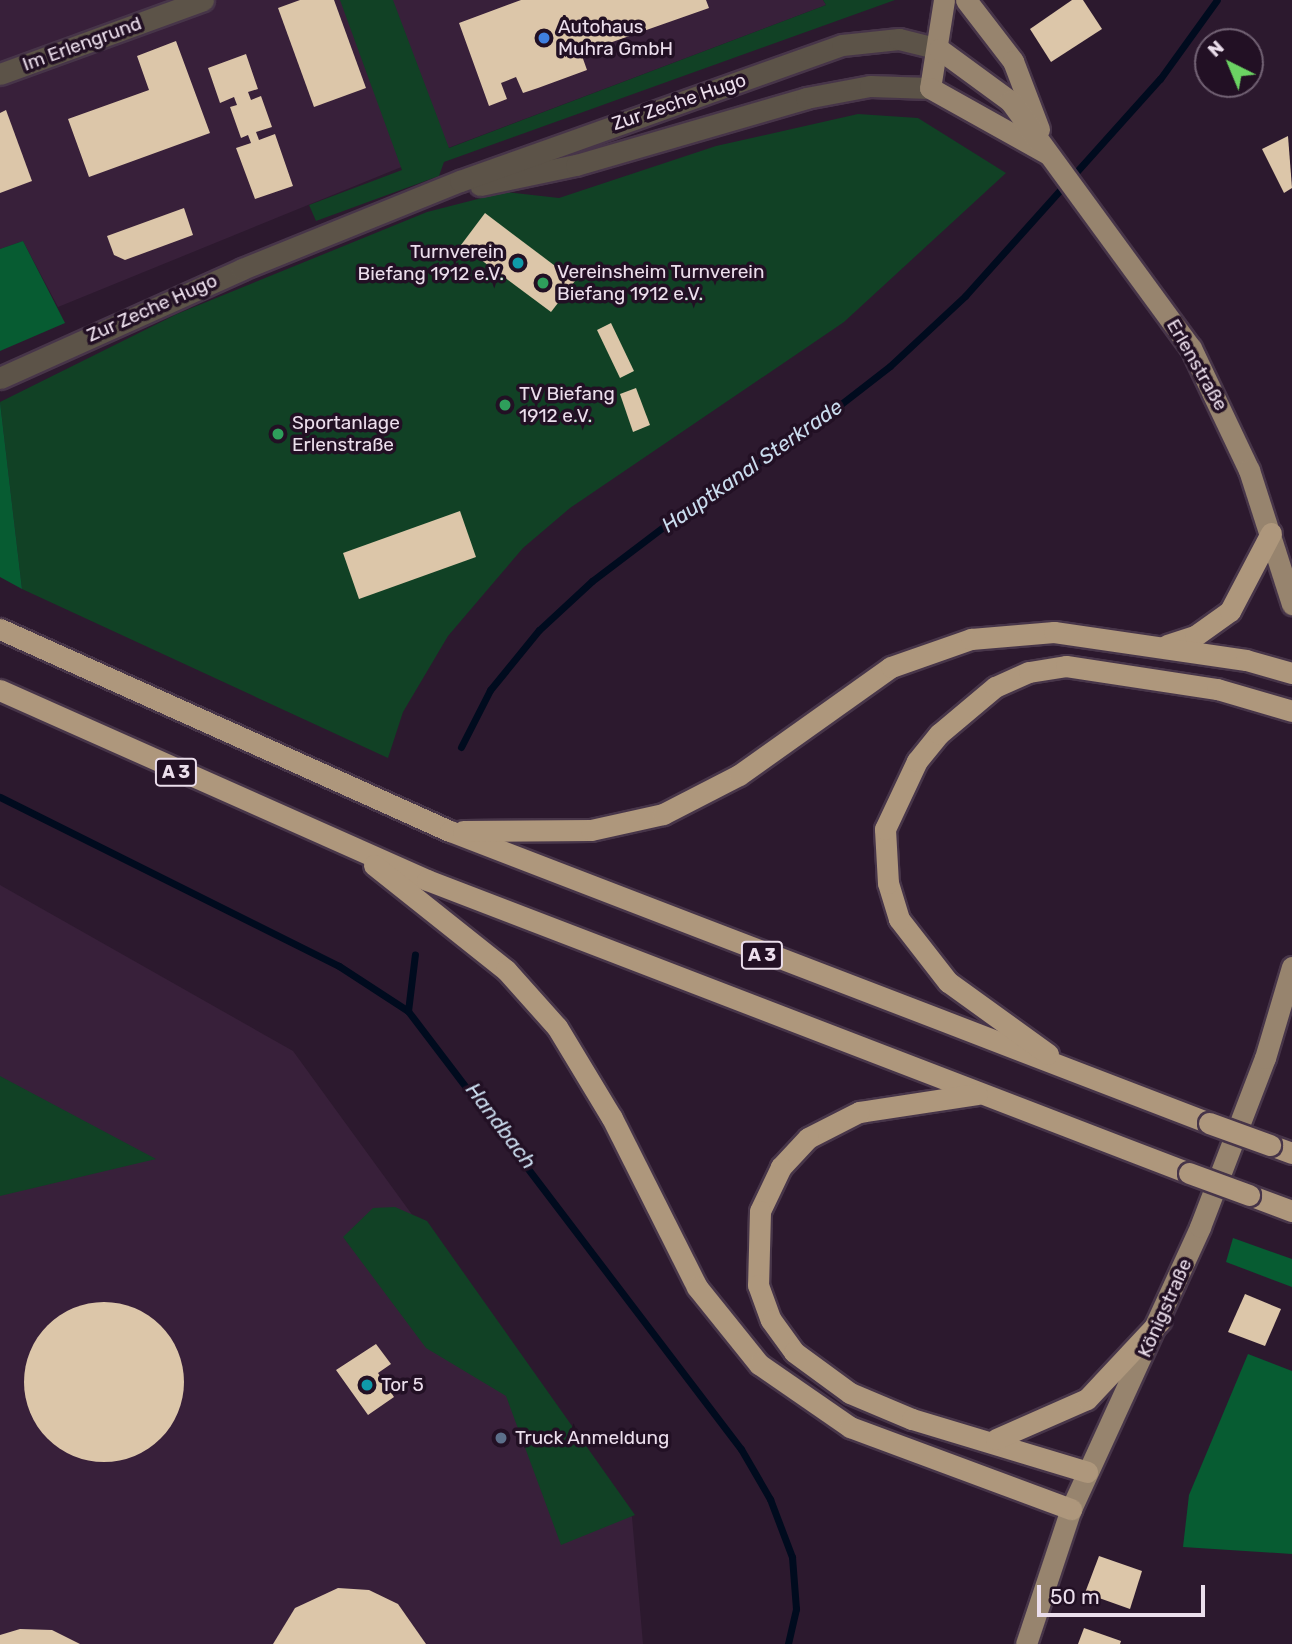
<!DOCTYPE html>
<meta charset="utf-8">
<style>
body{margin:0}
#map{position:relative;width:1292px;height:1644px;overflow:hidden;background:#2c192e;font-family:Rubik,sans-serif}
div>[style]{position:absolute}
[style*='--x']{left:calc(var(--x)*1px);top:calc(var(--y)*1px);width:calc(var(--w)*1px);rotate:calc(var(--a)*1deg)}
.built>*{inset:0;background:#38203a}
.green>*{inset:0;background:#114125}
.forest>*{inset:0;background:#075c32}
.stream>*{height:7px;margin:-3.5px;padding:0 3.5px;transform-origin:3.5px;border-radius:3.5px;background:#000b1e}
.building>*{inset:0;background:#dcc6a9}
.round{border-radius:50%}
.roads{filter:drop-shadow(2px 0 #473549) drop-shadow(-2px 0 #473549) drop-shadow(0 2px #473549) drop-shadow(0 -2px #473549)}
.minor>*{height:21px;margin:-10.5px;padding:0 10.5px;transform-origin:10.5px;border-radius:10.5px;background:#5c5348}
.major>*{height:21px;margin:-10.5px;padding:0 10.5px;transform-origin:10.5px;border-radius:10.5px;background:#97846e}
.highway>*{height:21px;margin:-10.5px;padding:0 10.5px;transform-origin:10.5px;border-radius:10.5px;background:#ae977c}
.bridges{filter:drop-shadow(2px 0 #473549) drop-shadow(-2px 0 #473549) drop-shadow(0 2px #473549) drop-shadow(0 -2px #473549)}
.highway-bridge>*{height:21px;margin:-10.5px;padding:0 10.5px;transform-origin:10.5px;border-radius:10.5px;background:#ae977c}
.dots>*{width:19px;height:19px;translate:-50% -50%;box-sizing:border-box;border:4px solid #221024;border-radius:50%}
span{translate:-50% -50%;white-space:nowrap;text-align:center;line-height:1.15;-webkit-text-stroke:7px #221024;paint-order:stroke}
.shield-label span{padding:2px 5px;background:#221024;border:2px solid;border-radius:5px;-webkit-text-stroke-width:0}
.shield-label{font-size:18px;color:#ebdeec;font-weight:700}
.poi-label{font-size:19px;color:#ebdeec}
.left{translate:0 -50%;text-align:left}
.right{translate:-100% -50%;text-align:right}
.street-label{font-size:19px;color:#ebdeec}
.water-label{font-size:21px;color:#cadcee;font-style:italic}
.north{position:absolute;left:1194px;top:28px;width:70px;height:70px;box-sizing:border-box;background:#221024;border:2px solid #726274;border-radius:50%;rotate:317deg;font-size:19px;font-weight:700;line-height:28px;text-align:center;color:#ebdeec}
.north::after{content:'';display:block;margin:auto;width:24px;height:32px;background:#6bd363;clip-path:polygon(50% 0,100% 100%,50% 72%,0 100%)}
.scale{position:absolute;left:1037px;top:1585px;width:168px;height:32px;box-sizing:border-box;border:4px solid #ebdeec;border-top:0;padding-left:9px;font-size:21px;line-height:24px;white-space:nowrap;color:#ebdeec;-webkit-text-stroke:5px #221024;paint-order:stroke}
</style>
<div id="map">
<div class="built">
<i style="clip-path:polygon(0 0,823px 0,826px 5px,448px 148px,58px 307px,23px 241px,0 249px)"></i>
<i style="clip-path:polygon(0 885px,293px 1051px,632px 1517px,643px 1644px,0 1644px)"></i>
</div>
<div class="green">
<i style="clip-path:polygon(340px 0,393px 0,449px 148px,826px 5px,823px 0,895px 0,444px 162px,439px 176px,316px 221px,309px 205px,402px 170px)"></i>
<i style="clip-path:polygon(858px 114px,918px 118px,1006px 173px,844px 322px,570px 508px,523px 548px,448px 636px,403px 712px,388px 758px,22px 589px,0 402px,177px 314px,427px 212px,505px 192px,559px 198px,716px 146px)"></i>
<i style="clip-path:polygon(0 1076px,156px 1159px,0 1196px)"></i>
<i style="clip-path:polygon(395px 1207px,427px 1221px,635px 1515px,561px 1545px,506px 1396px,426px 1348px,343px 1237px,373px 1208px)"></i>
</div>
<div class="forest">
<i style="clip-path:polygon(23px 241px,65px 323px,0 351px,0 249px)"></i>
<i style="clip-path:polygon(0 402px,22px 589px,0 577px)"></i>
<i style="clip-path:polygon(1233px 1238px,1292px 1259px,1292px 1287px,1226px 1262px)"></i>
<i style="clip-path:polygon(1248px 1354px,1292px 1371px,1292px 1554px,1183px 1547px,1189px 1495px)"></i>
</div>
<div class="stream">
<i style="--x:461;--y:747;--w:64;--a:-63"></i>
<i style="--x:490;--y:690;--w:77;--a:-50.8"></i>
<i style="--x:539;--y:630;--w:72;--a:-42.8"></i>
<i style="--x:592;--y:581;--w:141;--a:-37.2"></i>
<i style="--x:704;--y:496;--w:97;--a:-31.1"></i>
<i style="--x:787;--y:446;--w:130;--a:-37.8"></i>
<i style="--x:890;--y:366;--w:103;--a:-43"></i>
<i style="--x:965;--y:296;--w:292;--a:-48.1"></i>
<i style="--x:1160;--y:79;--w:97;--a:-54.2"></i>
<i style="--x:0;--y:797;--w:379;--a:26.5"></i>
<i style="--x:339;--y:966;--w:82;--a:33.1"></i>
<i style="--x:408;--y:1011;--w:550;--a:52.76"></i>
<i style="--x:741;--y:1449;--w:58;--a:59.9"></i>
<i style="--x:770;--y:1499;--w:62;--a:69.2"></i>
<i style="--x:792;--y:1557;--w:52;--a:85.6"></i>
<i style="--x:796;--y:1609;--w:36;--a:103"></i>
<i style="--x:408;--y:1011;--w:57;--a:-83"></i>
</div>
<div class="building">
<i style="clip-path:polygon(300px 0,334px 0,366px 88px,314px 107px,278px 8px)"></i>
<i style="clip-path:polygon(521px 0,706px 0,709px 8px,581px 53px,587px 70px,538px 88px,523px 93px,516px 77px,501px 83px,507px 99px,489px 106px,459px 23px)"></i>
<i style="clip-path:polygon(1072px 0,1083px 0,1102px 29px,1051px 62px,1030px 29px)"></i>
<i style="clip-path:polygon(176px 41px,210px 133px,89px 177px,68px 119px,149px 90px,137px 56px)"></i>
<i style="clip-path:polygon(246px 54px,258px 89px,248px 92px,251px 100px,261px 96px,272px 127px,256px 132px,259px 140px,275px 134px,293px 186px,255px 199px,236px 148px,251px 143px,248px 135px,241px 138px,230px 107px,237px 105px,234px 97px,220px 103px,208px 68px)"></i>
<i style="clip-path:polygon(6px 110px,32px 181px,0 193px,0 113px)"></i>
<i style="clip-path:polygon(1288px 136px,1292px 188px,1284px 193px,1262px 149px)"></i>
<i style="clip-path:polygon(184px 208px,193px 235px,125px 260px,114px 255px,107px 236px)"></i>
<i style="clip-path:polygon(485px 213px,575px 281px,551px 312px,461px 245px)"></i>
<i style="clip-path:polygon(611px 323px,634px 371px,620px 378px,597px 330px)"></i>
<i style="clip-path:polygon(636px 388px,650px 425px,633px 432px,620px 394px)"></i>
<i style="clip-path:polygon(460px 511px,476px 557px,359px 599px,343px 553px)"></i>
<i style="clip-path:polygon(1245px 1294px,1281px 1309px,1265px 1346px,1228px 1332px)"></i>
<i class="round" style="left:24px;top:1302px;width:160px;height:160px"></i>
<i style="clip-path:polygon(376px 1344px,391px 1364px,378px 1373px,394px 1397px,368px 1415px,336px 1370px)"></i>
<i style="clip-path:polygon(1099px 1556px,1142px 1571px,1130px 1609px,1085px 1593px)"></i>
<i style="clip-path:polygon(338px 1588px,369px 1590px,398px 1604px,426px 1644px,273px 1644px,295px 1608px)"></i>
<i style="clip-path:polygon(1084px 1628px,1121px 1641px,1120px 1644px,1078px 1644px)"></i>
<i style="clip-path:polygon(20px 1629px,52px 1630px,80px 1644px,0 1644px,0 1635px)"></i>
</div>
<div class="roads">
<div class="minor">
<i style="--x:0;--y:74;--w:216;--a:-20"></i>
<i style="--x:480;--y:185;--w:98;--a:-11.8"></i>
<i style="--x:576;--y:165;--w:240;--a:-16.2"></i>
<i style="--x:806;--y:98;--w:65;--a:-10.6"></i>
<i style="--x:870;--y:86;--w:60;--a:1.9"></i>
<i style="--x:0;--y:378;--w:265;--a:-24.2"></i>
<i style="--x:242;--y:269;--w:235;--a:-22"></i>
<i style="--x:460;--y:181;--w:405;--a:-19.6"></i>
<i style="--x:842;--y:45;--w:57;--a:-6"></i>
<i style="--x:899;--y:39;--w:41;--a:14"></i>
</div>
<div class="major">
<i style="--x:944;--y:0;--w:89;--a:99"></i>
<i style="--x:930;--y:88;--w:135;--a:29.2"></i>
<i style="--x:966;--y:0;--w:77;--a:52.4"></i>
<i style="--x:1013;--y:61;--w:73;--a:69.1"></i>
<i style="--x:939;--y:49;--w:88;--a:36.2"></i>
<i style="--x:1010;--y:101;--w:306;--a:53.8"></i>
<i style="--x:1191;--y:348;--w:135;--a:64.6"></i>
<i style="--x:1249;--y:470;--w:141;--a:72.2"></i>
<i style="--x:1026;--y:1644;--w:142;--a:-71.6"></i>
<i style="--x:1071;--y:1509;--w:310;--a:-65.4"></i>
<i style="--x:1200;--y:1227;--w:181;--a:-69"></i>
<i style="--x:1265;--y:1058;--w:95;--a:-73.5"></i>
</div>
<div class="highway">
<i style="--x:0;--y:629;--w:493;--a:24.2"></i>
<i style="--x:450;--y:831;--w:813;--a:21.04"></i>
<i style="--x:1167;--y:645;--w:29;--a:-18"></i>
<i style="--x:1195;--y:636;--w:43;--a:-35.5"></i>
<i style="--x:1230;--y:611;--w:88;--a:-62.3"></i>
<i style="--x:0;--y:690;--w:467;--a:24"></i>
<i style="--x:427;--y:880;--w:816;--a:21.03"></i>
<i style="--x:463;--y:831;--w:128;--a:-0.4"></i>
<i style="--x:591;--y:830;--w:74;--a:-12.5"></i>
<i style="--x:663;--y:814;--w:85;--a:-27.2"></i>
<i style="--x:739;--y:775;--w:186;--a:-35.4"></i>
<i style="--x:891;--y:667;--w:85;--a:-19.3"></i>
<i style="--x:971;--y:639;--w:83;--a:-4.8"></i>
<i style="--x:1054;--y:632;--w:194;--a:8.3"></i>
<i style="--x:1246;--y:660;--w:48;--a:15.8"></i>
<i style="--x:374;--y:865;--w:169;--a:38.5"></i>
<i style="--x:506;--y:970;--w:76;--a:48.2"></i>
<i style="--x:557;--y:1027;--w:106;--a:58.9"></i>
<i style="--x:612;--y:1118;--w:189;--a:63.3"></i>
<i style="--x:697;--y:1287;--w:99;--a:51.2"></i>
<i style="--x:759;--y:1364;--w:111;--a:34.7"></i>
<i style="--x:850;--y:1427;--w:236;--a:20.4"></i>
<i style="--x:1048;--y:1054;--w:123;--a:-144.2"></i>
<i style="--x:948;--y:982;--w:80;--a:-127.9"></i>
<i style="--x:899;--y:919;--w:38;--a:-107"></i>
<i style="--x:888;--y:883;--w:54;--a:-93.2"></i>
<i style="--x:885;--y:829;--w:75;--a:-64.8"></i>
<i style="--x:917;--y:761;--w:35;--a:-51"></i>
<i style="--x:939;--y:734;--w:73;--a:-40"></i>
<i style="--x:995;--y:687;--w:37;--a:-24"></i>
<i style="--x:1029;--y:672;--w:37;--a:-9"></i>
<i style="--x:1066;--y:666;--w:153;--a:8.7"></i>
<i style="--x:1217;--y:689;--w:78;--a:16.3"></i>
<i style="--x:977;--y:1094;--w:119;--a:171.3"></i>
<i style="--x:859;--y:1112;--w:57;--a:153"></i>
<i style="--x:808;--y:1138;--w:40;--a:133"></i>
<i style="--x:781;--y:1167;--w:49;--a:115.5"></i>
<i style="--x:760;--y:1211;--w:74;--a:91.5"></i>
<i style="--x:758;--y:1285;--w:37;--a:70"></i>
<i style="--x:771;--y:1320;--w:39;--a:54"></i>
<i style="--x:794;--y:1352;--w:69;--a:36.2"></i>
<i style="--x:850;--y:1393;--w:67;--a:22.8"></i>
<i style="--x:912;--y:1419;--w:183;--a:16.8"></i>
<i style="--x:1270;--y:1145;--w:23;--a:20"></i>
<i style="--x:1249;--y:1195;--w:46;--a:20.4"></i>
<i style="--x:996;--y:1439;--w:99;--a:-23.7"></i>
<i style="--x:1087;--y:1399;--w:108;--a:-46.9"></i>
</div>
</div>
<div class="bridges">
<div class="highway-bridge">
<i style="--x:1209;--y:1123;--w:65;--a:19.8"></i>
<i style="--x:1189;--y:1173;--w:64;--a:20.1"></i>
</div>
</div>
<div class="dots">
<i style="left:544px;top:38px;background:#3f7fe0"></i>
<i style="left:518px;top:263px;background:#0f9aa8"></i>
<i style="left:543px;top:283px;background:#2e9e5b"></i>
<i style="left:505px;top:405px;background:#2e9e5b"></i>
<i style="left:278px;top:434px;background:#2e9e5b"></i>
<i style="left:367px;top:1385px;background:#0f9aa8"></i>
<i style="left:501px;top:1438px;background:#5c6f8a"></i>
</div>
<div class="shield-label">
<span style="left:176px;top:772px">A 3</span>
<span style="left:762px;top:955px">A 3</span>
</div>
<div class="poi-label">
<span class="left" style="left:558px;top:38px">Autohaus<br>Muhra GmbH</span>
<span class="right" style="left:504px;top:263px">Turnverein<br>Biefang 1912 e.V.</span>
<span class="left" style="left:557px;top:283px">Vereinsheim Turnverein<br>Biefang 1912 e.V.</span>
<span class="left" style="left:519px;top:405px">TV Biefang<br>1912 e.V.</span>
<span class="left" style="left:292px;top:434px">Sportanlage<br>Erlenstraße</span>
<span class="left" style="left:381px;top:1385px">Tor 5</span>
<span class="left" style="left:515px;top:1438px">Truck Anmeldung</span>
</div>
<div class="street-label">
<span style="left:82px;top:44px;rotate:-20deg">Im Erlengrund</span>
<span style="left:679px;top:102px;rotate:-19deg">Zur Zeche Hugo</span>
<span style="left:152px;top:308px;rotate:-24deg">Zur Zeche Hugo</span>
<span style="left:1197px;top:365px;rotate:60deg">Erlenstraße</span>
<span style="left:1165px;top:1308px;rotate:-66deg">Königstraße</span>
</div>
<div class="water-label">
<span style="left:752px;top:466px;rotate:-35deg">Hauptkanal Sterkrade</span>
<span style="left:501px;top:1126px;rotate:53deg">Handbach</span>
</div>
<div class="north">N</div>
<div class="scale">50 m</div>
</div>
